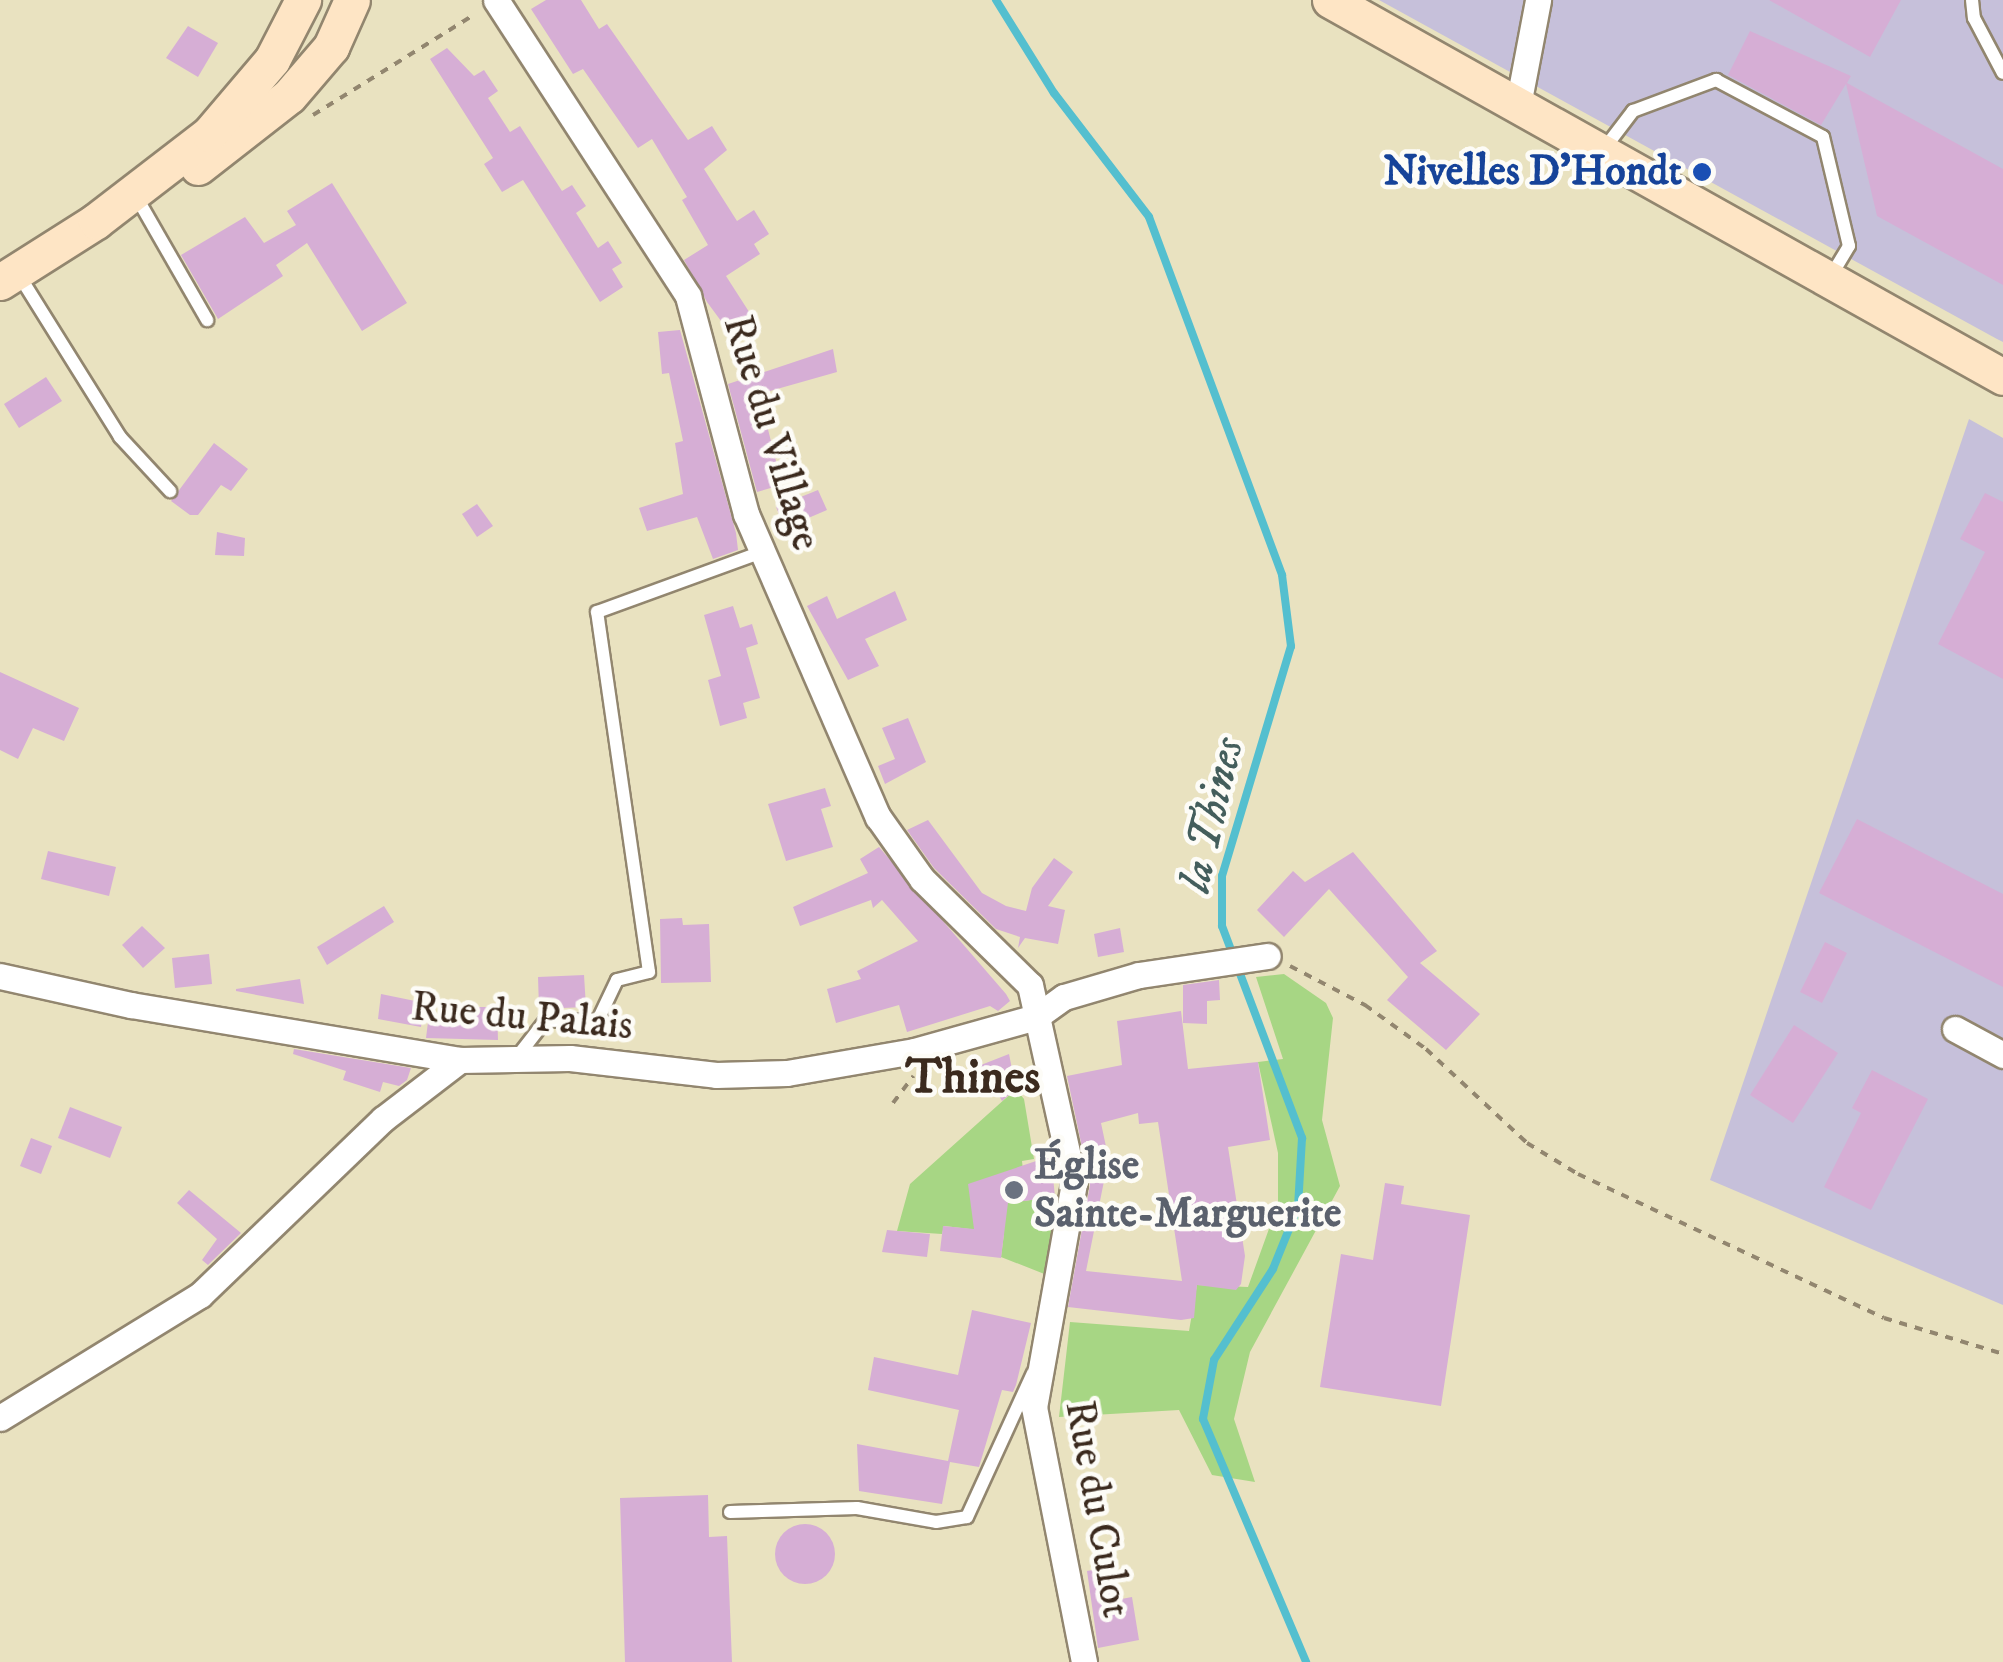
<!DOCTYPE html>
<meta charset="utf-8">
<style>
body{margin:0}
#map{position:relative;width:2003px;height:1662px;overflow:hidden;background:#e9e2c0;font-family:"IM FELL DW Pica",serif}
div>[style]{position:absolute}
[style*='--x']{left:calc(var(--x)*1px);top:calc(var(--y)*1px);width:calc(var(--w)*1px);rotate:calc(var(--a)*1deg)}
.industrial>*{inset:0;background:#c6c0da}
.green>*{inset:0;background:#a7d684}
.stream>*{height:8px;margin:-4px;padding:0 4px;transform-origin:4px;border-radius:4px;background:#54bfcf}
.building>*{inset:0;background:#d6aed5}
.round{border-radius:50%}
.path>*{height:4px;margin-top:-2px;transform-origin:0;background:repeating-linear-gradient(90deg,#92866f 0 8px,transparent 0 16px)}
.roads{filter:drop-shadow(2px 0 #92866f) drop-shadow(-2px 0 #92866f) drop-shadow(0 2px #92866f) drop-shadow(0 -2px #92866f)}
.service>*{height:12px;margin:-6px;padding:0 6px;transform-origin:6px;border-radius:6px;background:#fff}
.minor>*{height:25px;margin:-12.5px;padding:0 12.5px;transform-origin:12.5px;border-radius:12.5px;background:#fff}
.secondary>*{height:35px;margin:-17.5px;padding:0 17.5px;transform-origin:17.5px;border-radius:17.5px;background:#fee5c5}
.dots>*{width:28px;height:28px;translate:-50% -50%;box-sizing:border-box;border:5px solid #fdfcf7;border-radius:50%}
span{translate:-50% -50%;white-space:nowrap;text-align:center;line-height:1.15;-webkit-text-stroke:9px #fdfcf7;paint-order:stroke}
.transit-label{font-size:42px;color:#164399;font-weight:700}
.right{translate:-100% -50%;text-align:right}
.street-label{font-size:42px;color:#3b2a1e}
.worship-label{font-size:42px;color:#5b616d;font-weight:700}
.left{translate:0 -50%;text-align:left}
.water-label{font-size:45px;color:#445e5c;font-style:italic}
.quarter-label{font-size:48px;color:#3b2a1e;font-weight:700}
</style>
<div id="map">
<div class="industrial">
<i style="clip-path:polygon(1379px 0,2003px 0,2003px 342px,1997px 339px)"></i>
<i style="clip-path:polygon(1969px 419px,2003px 438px,2003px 1305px,1710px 1180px)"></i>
</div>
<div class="green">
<i style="clip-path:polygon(1284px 974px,1326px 1003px,1333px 1018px,1322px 1120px,1340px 1186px,1250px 1352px,1234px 1419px,1255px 1482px,1212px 1475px,1179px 1410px,1059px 1417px,1070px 1322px,1189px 1331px,1197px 1285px,1248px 1287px,1278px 1204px,1278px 1153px,1258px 1062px,1283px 1059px,1256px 977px)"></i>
<i style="clip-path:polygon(1016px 1089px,1024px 1099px,1034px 1159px,1022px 1161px,1023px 1170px,981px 1182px,1008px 1203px,1060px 1196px,1047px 1275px,1001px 1257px,1004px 1233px,944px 1226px,942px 1234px,897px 1231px,910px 1184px)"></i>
</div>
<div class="stream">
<i style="--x:996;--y:0;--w:110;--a:58.1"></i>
<i style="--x:1054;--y:93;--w:156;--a:52.5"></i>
<i style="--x:1149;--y:217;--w:382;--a:69.6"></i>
<i style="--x:1282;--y:575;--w:72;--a:82.8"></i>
<i style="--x:1291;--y:646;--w:240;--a:106.7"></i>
<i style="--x:1222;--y:876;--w:50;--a:90"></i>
<i style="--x:1222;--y:926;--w:227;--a:69.3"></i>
<i style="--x:1302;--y:1138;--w:69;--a:93.3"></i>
<i style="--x:1298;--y:1207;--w:67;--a:112"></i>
<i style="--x:1273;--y:1269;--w:108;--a:123"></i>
<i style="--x:1214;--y:1360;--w:60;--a:100.6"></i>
<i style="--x:1203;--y:1419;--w:264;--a:67"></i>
</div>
<div class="building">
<i style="clip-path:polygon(546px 0,581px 0,599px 29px,607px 24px,688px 140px,712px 126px,727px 150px,704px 169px,737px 221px,754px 210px,769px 234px,754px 244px,760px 254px,726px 276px,753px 318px,721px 321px,707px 302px,684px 260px,708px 245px,682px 200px,687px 197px,652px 139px,638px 148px,583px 69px,573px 74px,531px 9px)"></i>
<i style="clip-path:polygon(1769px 0,1901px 0,1870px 57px)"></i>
<i style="clip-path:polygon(188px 26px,218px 43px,198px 77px,166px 58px)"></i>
<i style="clip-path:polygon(1750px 31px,1851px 76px,1847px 83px,2003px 169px,2003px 285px,1877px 216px,1846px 84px,1821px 125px,1728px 75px)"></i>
<i style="clip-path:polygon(447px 48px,474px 76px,484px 70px,498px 91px,488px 98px,510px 132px,520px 126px,562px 191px,572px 185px,586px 206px,576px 213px,598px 248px,608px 241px,622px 263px,612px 269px,623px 287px,600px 302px,523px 180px,502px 192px,484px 164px,493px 158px,430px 59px)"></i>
<i style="clip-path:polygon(332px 183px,407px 303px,362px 331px,307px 243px,276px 265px,283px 276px,218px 319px,181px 255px,245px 217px,264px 243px,296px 225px,287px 211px)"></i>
<i style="clip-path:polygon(680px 330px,736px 533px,738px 550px,713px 559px,697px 517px,647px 531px,639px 508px,683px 494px,675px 443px,683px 441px,669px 373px,662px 374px,658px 332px)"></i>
<i style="clip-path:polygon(833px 349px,837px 372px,759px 394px,777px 465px,768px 468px,774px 487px,757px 492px,728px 384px)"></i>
<i style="clip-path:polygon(46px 377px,62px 401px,19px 428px,4px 404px)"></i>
<i style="clip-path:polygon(214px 443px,248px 469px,231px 491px,221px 485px,198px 515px,190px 515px,171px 501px)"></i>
<i style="clip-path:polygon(818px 490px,827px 510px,785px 528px,776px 507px)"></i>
<i style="clip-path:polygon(1985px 493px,2003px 502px,2003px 679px,1938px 644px,1985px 552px,1960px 539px)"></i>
<i style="clip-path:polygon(477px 504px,493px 526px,477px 537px,462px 514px)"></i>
<i style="clip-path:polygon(217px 532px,245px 538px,244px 556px,215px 555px)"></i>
<i style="clip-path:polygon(895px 591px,907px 620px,865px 639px,879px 666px,848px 680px,807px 606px,827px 596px,837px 619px)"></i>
<i style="clip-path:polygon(733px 606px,740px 628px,752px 624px,758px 644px,746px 648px,760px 698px,743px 703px,747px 718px,720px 726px,708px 680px,721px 676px,704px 615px)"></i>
<i style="clip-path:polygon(0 672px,79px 708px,64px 741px,33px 728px,18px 759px,0 750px)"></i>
<i style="clip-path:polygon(908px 718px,926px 762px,885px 784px,878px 766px,895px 759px,882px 728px)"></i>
<i style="clip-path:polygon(825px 788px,831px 806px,821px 809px,833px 847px,786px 861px,768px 804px)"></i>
<i style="clip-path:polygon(1857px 819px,2003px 894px,2003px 987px,1819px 893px)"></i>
<i style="clip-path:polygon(928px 820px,982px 893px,1006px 906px,1026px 911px,1032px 888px,1054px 858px,1073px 872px,1048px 906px,1065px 910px,1058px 944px,1025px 938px,1018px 948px,1020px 937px,996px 929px,934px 868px,907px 830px)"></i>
<i style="clip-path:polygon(879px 847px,1006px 994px,1010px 1001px,998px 1011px,990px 1006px,907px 1032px,899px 1005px,836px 1023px,827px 989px,861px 979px,857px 971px,918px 941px,882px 900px,873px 908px,871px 900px,800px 926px,793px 907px,868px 873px,860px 859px)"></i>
<i style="clip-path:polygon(48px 851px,116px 867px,109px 896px,41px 879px)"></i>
<i style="clip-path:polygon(1353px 852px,1437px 951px,1420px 963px,1480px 1014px,1446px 1050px,1387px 1000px,1408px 977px,1329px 889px,1284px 937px,1257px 910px,1293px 871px,1305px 882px)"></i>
<i style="clip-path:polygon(384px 906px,394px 922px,327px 965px,317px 947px)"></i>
<i style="clip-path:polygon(682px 918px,683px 925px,709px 924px,711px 982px,661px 983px,660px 919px)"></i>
<i style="clip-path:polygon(142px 926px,165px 948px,143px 968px,122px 945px)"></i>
<i style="clip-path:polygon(1120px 928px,1124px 952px,1098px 957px,1094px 934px)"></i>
<i style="clip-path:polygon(1825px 942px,1847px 953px,1822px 1003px,1800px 992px)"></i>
<i style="clip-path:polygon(209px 954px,212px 984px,175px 988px,172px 958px)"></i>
<i style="clip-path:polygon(584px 975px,586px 1007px,539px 1009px,538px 977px)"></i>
<i style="clip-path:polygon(300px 979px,304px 1004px,236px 991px,236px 989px)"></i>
<i style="clip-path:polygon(1219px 980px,1220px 1000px,1207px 1001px,1207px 1024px,1183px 1023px,1183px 985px)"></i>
<i style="clip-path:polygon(381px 994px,425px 1003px,421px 1027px,378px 1019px)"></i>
<i style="clip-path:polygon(465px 1007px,497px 1007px,498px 1040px,426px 1038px,428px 1022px,464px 1023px)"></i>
<i style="clip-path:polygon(evenodd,1181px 1011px,1188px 1069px,1258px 1062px,1270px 1140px,1228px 1147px,1245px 1256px,1241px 1284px,1236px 1290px,1197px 1285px,1194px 1318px,1181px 1320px,1068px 1307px,1090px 1185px,1067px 1076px,1122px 1065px,1117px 1021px,1181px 1011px,1138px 1113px,1139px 1124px,1158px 1122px,1182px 1281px,1086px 1271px,1105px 1176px,1112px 1175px,1101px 1123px,1138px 1113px)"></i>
<i style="clip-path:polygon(1794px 1025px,1838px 1053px,1793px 1123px,1750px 1095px)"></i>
<i style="clip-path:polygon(294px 1049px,411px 1068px,407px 1080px,399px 1086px,383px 1082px,380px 1092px,343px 1080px,346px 1071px,293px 1054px)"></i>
<i style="clip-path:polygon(1009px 1054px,1016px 1089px,1002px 1101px,993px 1085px,969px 1088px,963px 1072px)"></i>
<i style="clip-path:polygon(1872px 1070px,1928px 1099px,1871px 1210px,1824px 1187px,1861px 1113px,1852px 1108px)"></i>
<i style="clip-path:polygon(70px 1107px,122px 1127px,110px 1158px,58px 1138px)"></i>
<i style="clip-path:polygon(31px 1138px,52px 1146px,41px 1174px,20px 1166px)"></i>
<i style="clip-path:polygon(1051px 1156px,1055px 1197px,1008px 1203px,1001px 1258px,940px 1251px,943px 1226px,974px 1229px,968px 1184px)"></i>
<i style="clip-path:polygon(1385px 1183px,1404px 1186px,1401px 1204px,1470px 1215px,1441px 1406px,1320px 1387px,1341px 1254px,1373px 1260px)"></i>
<i style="clip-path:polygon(189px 1190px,241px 1233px,208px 1265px,202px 1260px,217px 1239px,177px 1203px)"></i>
<i style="clip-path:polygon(887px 1230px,930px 1234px,927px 1257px,882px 1252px)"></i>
<i style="clip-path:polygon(972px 1310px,1031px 1323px,1016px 1385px,1013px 1392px,1002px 1390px,979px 1467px,950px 1462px,942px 1504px,859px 1491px,857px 1444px,948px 1461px,959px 1410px,868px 1390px,874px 1357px,958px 1375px)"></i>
<i style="clip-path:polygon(708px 1495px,709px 1537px,727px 1536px,732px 1662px,625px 1662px,620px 1498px)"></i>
<i class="round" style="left:775px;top:1524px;width:60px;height:60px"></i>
<i style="clip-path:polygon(1108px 1567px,1116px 1600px,1132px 1597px,1139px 1640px,1098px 1648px,1087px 1571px)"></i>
</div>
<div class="path">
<i style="--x:313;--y:115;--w:191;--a:-31.9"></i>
<i style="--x:1290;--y:966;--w:85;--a:27.5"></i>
<i style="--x:1365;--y:1005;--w:75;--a:35.8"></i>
<i style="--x:1426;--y:1049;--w:138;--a:42.9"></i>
<i style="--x:1527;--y:1143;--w:60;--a:31.3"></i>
<i style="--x:1578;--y:1174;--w:338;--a:25.2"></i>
<i style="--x:1884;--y:1318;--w:124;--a:16.8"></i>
<i style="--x:893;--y:1103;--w:34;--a:-53"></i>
</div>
<div class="roads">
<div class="service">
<i style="--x:1972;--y:0;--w:18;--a:84"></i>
<i style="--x:1974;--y:18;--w:62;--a:62.2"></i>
<i style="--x:1604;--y:149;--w:48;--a:-52.7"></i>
<i style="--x:1633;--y:111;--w:89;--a:-20.5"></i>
<i style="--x:1716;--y:80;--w:121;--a:28"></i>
<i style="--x:1823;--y:137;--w:112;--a:76.6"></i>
<i style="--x:1849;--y:246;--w:37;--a:121"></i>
<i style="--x:141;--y:205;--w:133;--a:60.1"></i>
<i style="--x:17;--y:272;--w:195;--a:58"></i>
<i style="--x:120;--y:437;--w:74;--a:47.2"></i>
<i style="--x:517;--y:1057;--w:46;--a:-52.1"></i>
<i style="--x:545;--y:1021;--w:53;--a:-1.1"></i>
<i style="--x:598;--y:1020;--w:44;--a:-64.6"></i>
<i style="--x:617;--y:980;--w:33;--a:-14"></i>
<i style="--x:649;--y:972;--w:364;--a:-98.2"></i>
<i style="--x:597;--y:612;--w:176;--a:-20"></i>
<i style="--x:730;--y:1512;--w:127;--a:-1.8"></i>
<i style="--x:857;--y:1508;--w:80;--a:10"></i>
<i style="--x:936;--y:1522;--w:31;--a:-9"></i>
<i style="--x:967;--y:1517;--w:158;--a:-65.4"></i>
</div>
<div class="minor">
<i style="--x:496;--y:0;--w:353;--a:57"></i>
<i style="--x:688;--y:296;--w:226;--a:75.1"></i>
<i style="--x:746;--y:514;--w:331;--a:66.5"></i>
<i style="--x:878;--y:817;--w:76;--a:54.6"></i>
<i style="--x:922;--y:879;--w:151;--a:44.5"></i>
<i style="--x:1030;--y:985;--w:203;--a:77.5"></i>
<i style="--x:1074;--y:1183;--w:228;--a:100.1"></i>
<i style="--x:1034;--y:1407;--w:260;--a:78.9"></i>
<i style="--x:1519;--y:100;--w:102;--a:-79.2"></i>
<i style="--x:0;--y:976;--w:134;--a:12.5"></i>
<i style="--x:131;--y:1005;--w:334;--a:9.5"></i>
<i style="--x:460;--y:1060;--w:110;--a:-1"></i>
<i style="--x:570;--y:1058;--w:147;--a:6.6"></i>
<i style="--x:716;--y:1075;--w:71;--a:-1.6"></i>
<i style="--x:787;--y:1073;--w:129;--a:-9.8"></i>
<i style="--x:914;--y:1051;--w:127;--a:-15.6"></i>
<i style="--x:1036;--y:1017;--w:34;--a:-36"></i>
<i style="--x:1064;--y:997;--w:78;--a:-16.3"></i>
<i style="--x:1139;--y:975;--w:130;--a:-8.4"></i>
<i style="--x:1955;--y:1029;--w:55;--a:28.4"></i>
<i style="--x:0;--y:1418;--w:235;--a:-31.6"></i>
<i style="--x:200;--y:1295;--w:254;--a:-43.9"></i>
<i style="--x:383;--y:1119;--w:97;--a:-37.5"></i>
</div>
<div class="secondary">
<i style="--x:1330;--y:0;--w:771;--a:29.26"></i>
<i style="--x:198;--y:167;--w:115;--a:-38"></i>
<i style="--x:289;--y:96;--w:65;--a:-49.4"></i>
<i style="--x:331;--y:47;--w:51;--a:-65.9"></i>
<i style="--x:0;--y:282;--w:114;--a:-32.4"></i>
<i style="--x:96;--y:221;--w:143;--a:-37.6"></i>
<i style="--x:209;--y:134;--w:97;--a:-49.6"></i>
<i style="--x:272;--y:60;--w:68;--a:-62.7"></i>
</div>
</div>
<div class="dots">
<i style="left:1702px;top:172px;background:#1a4fb4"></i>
<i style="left:1014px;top:1190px;background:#6b7280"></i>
</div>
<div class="transit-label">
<span class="right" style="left:1682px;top:172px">Nivelles D'Hondt</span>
</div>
<div class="street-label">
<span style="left:771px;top:433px;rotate:73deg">Rue du Village</span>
<span style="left:522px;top:1017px;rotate:5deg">Rue du Palais</span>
<span style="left:1097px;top:1509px;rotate:80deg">Rue du Culot</span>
</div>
<div class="worship-label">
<span class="left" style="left:1034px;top:1190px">Église<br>Sainte-Marguerite</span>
</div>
<div class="water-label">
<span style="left:1213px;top:815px;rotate:-77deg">la Thines</span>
</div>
<div class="quarter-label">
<span style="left:973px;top:1079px">Thines</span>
</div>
</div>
